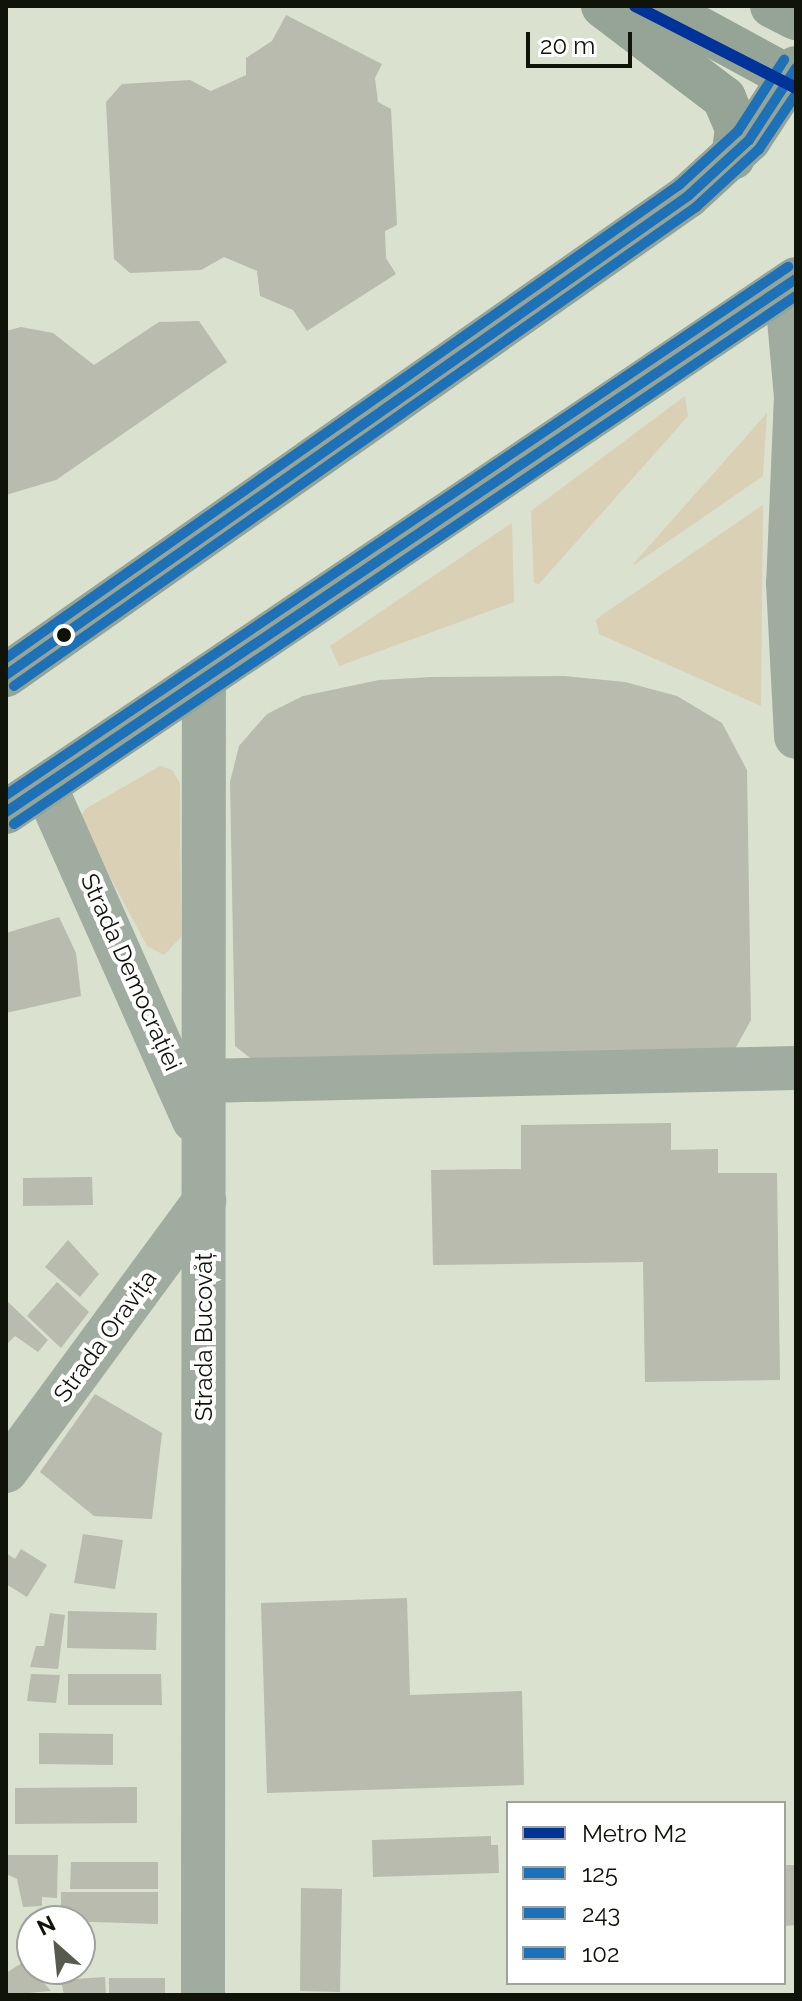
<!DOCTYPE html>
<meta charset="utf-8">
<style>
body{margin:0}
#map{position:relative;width:802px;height:2001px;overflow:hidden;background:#dae1cf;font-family:Raleway,sans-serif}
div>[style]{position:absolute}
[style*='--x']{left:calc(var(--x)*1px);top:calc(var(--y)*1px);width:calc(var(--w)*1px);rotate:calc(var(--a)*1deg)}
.green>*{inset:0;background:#d9d0b6}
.building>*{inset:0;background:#b8bbad}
.minor>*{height:44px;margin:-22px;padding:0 22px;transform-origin:22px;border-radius:22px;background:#a0aca0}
.major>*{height:44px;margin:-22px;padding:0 22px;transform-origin:22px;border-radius:22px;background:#95a494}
.bus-1>*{height:10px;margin:-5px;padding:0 5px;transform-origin:5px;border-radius:5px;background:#1d71b8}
.bus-2>*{height:10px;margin:-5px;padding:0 5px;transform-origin:5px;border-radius:5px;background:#1d71b8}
.bus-3>*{height:10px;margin:-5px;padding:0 5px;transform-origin:5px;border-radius:5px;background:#1d71b8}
.metro-1>*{height:12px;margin:-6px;padding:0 6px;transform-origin:6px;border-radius:6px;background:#039}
.dots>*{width:22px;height:22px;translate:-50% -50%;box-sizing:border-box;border:4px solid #fff;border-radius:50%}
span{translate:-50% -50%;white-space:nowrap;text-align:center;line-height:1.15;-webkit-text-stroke:8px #fff;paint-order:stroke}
.street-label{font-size:24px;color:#0f1308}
.frame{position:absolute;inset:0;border:8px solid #0f1308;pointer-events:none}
.legend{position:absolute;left:506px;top:1801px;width:280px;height:184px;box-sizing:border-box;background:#fff;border:2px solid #9fa19c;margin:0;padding:10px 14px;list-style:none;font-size:24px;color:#0f1308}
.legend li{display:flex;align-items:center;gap:16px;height:40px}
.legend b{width:40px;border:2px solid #9fa19c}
.north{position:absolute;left:16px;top:1905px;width:80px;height:80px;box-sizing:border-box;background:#fff;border:2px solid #9fa19c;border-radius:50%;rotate:333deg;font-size:22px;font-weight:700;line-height:32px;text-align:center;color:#0f1308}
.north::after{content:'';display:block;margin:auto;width:28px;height:36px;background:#565b4e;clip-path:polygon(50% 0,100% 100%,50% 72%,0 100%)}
.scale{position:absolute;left:526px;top:32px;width:106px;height:36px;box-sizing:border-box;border:4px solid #0f1308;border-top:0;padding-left:10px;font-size:24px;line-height:28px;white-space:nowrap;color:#0f1308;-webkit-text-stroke:6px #fff;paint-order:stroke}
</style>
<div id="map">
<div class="green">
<i style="clip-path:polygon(685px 396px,688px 416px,539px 584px,534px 583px,531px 511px)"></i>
<i style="clip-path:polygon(767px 413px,763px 476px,634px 565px,634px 563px)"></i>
<i style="clip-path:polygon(763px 505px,761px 706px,599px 634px,596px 620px,602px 615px)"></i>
<i style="clip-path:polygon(512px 523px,514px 602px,339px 666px,330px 646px)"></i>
<i style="clip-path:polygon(160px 766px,172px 770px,180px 783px,181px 937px,164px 955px,147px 946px,80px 820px,85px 809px)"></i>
</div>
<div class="building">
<i style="clip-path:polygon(286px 15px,382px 64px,375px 78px,378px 102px,391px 109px,397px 225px,385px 231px,386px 258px,396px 274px,307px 331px,293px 310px,260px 296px,257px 271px,224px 257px,201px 270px,130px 273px,114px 259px,106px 102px,122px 84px,190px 80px,211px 91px,246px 75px,246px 58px,272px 41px)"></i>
<i style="clip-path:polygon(199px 321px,227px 362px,56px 480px,6px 495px,6px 331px,21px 327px,53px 333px,94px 365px,159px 322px)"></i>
<i style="clip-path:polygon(432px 677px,564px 676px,625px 682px,677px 696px,722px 723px,747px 770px,751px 1020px,735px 1049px,254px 1061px,235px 1046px,230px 782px,239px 746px,267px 714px,303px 696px,379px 680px)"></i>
<i style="clip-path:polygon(59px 917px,76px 953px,81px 996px,6px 1013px,6px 933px)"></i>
<i style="clip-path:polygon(671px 1123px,671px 1150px,718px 1149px,718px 1173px,777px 1173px,780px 1380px,645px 1382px,643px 1262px,433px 1265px,431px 1170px,521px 1169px,521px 1125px)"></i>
<i style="clip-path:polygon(92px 1177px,93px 1205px,23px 1206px,23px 1178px)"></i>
<i style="clip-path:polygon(68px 1240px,99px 1274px,80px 1297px,45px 1267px)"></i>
<i style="clip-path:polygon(57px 1282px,89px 1312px,61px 1348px,27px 1316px)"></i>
<i style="clip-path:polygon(7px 1301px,48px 1340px,38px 1352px,15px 1336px,6px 1345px)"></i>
<i style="clip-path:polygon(95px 1394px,162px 1433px,152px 1519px,94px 1516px,40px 1472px)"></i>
<i style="clip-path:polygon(83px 1534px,123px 1540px,115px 1589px,74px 1583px)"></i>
<i style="clip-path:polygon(21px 1549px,47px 1565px,27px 1597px,6px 1584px,6px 1553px,15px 1559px)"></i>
<i style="clip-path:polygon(407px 1598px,410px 1695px,522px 1691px,524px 1785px,267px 1793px,261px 1603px)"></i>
<i style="clip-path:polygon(68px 1611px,157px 1613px,156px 1650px,67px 1648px)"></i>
<i style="clip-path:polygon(50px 1613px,65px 1615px,58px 1669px,30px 1667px,36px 1646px,44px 1646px)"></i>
<i style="clip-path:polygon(31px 1674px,60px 1675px,56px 1703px,27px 1701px)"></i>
<i style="clip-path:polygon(68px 1674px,161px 1674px,162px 1705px,68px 1705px)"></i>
<i style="clip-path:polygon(39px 1733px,113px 1734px,113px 1765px,39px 1764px)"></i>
<i style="clip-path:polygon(137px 1787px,137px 1823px,15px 1824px,15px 1788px)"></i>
<i style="clip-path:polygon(491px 1836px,491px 1845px,498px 1845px,499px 1873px,373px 1877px,372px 1840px)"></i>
<i style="clip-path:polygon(6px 1855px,58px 1855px,57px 1898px,42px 1897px,42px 1906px,23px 1907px,17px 1879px,6px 1874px)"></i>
<i style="clip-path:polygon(71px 1862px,158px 1862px,158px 1889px,70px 1889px)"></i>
<i style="clip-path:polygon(784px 1865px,796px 1865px,796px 1925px,784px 1926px)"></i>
<i style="clip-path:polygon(301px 1888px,342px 1889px,340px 1992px,300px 1991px)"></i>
<i style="clip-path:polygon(61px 1892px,158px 1892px,158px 1924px,61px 1921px)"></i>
<i style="clip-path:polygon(30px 1958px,32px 1969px,51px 1991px,6px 1995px,6px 1973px)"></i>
<i style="clip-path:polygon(105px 1977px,106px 1995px,64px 1995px,61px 1980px)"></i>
<i style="clip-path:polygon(109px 1978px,165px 1978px,165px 1995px,109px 1995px)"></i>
</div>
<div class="minor">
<i style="--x:786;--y:287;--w:109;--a:84.8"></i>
<i style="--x:796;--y:396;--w:187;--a:92.4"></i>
<i style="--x:788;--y:583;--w:154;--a:87"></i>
<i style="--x:45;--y:786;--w:366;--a:66"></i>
<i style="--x:203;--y:1081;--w:593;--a:-1.26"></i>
<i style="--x:6;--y:1471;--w:335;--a:-53.7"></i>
<i style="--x:203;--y:1995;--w:1316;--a:-89.96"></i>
</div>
<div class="major">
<i style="--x:603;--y:6;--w:152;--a:37.2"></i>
<i style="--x:724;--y:98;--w:34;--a:67"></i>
<i style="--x:737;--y:129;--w:29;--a:98"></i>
<i style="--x:658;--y:6;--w:157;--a:28.5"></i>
<i style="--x:772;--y:6;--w:27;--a:27"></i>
<i style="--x:6;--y:675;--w:833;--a:-35.08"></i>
<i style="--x:688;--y:196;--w:83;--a:-42.6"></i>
<i style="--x:749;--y:140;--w:86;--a:-56.9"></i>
<i style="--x:6;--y:812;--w:953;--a:-34.01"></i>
</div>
<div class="bus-1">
<i style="--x:6;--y:675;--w:833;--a:-35.08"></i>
<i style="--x:688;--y:196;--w:83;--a:-42.6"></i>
<i style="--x:749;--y:140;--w:86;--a:-56.9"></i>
<i style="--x:6;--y:812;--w:953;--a:-34.01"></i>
</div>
<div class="bus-2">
<i style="--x:14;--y:686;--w:833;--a:-35.08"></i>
<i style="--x:696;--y:207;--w:86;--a:-42.6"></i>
<i style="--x:759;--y:149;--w:66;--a:-56.1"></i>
<i style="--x:14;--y:824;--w:944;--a:-34.03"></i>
</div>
<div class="bus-3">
<i style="--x:6;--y:658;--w:823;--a:-35.1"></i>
<i style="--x:679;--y:185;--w:80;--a:-42.5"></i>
<i style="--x:738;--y:131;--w:85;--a:-57.1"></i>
<i style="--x:6;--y:795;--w:944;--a:-34.03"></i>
</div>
<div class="metro-1">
<i style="--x:635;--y:6;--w:181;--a:27"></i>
</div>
<div class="dots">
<i style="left:64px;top:635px;background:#0f1308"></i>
</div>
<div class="street-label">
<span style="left:131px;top:972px;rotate:66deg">Strada Democrației</span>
<span style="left:105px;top:1336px;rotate:-54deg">Strada Oravița</span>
<span style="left:204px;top:1337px;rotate:-90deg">Strada Bucovăț</span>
</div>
<div class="frame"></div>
<ul class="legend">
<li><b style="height:10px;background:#039"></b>Metro M2</li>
<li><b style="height:10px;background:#1d71b8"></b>125</li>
<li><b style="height:10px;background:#1d71b8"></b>243</li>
<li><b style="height:10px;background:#1d71b8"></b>102</li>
</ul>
<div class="north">N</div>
<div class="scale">20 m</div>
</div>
